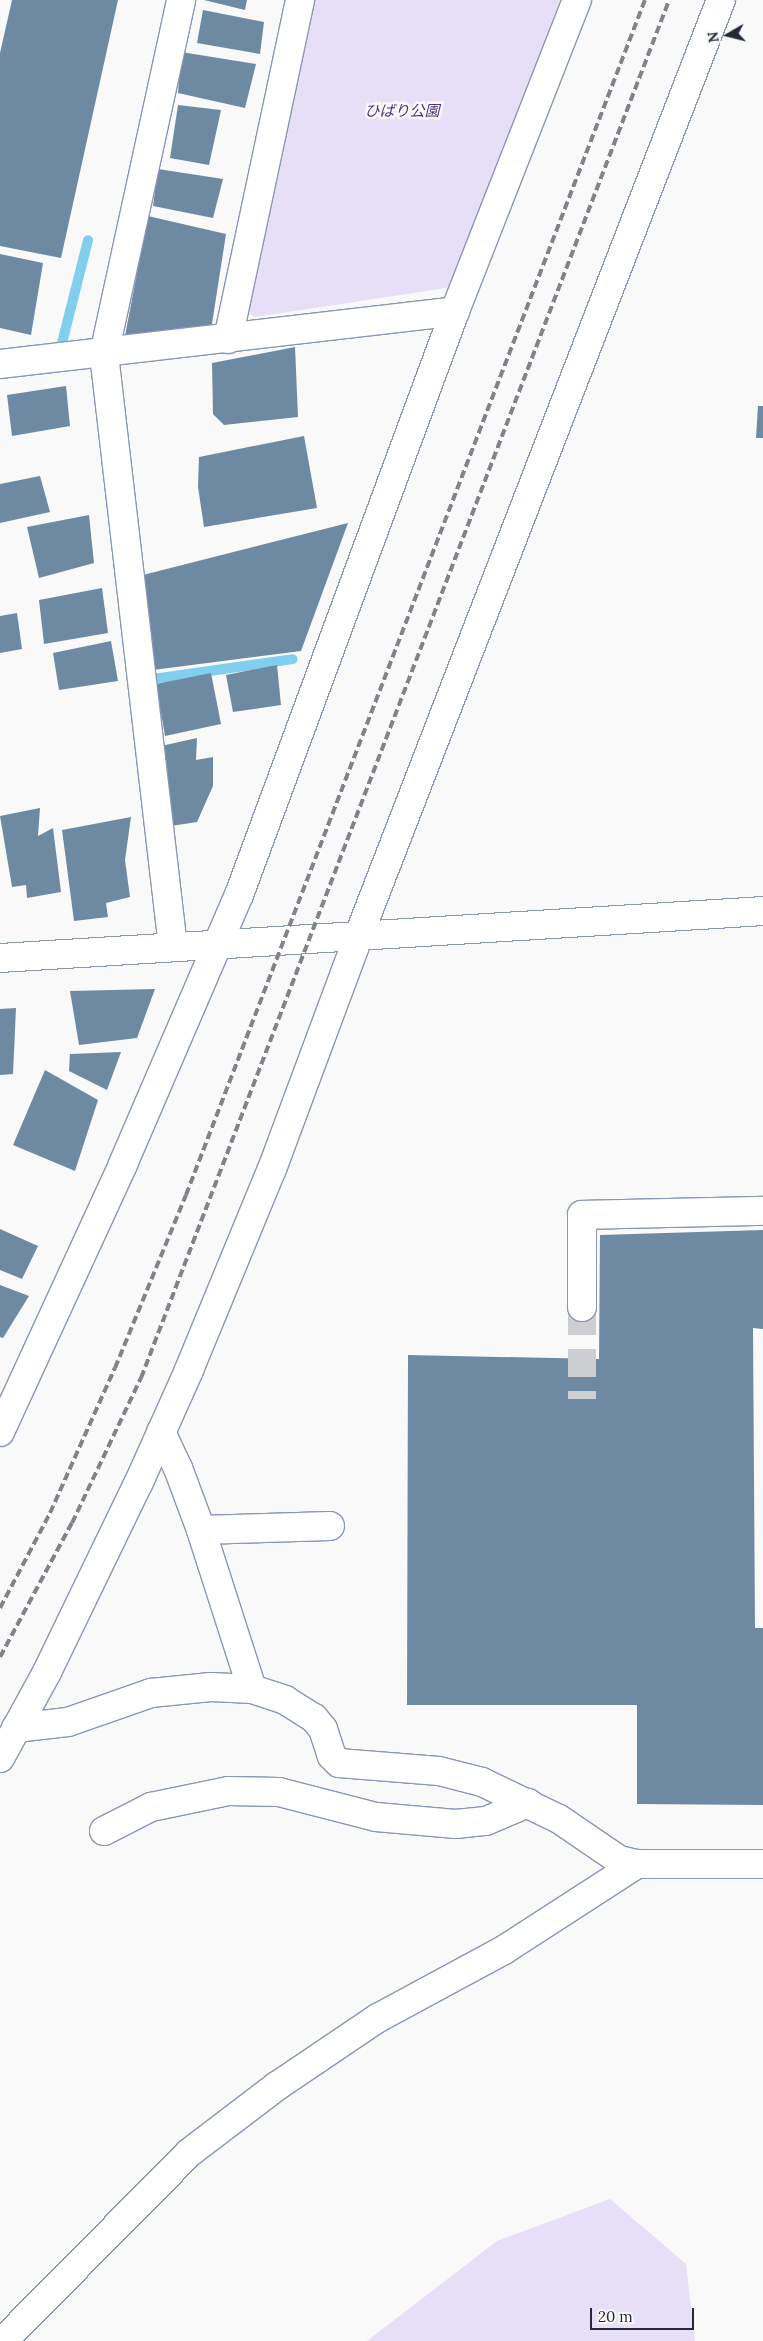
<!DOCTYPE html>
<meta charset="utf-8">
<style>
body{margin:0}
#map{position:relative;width:763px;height:2341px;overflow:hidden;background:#f9f9f9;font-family:Lora,"Noto Sans JP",serif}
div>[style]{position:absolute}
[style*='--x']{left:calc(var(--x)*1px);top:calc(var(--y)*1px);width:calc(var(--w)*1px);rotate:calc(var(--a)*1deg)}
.green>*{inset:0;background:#e7def7}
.stream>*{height:10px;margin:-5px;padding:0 5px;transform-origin:5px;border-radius:5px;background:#81cfed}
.building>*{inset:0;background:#6e8aa2}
.minor-tunnel>*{height:28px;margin-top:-14px;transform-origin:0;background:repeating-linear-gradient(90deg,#cecfd2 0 28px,transparent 0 42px)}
.roads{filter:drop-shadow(1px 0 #8897b5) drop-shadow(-1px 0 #8897b5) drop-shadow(0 1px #8897b5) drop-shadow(0 -1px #8897b5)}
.minor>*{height:28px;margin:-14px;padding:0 14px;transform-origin:14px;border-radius:14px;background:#fff}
.rail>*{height:4px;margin-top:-2px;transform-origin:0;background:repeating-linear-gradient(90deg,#80838a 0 8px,transparent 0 12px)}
span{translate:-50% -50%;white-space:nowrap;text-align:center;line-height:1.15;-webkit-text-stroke:5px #f9f9f9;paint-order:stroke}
.park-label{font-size:15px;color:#54347c;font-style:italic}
.north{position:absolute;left:703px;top:10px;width:50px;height:50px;-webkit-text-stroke:4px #f9f9f9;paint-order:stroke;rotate:262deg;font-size:14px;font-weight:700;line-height:20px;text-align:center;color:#232935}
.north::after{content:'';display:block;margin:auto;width:18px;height:22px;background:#232935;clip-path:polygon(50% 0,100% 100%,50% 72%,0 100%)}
.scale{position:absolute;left:590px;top:2308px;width:104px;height:22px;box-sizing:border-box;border:2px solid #232935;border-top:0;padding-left:6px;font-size:15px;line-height:18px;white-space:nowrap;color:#232935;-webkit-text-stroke:4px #f9f9f9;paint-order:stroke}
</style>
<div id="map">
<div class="green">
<i style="clip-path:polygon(315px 0,560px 0,453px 287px,255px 317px,242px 310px)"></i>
<i style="clip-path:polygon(610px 2199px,686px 2264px,695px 2341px,367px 2341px,497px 2241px)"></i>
</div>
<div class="stream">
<i style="--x:62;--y:343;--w:106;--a:-75.8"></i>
<i style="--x:153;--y:679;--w:141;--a:-8.1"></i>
</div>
<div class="building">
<i style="clip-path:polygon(12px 0,118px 0,61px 258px,0 246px,0 53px)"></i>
<i style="clip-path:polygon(204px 0,247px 0,245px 10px)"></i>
<i style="clip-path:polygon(203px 10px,264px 22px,260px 54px,197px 43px)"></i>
<i style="clip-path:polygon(181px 52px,256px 64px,245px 108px,178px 93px)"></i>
<i style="clip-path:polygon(178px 105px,221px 110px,209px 165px,170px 158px)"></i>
<i style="clip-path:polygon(158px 169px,223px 179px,213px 218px,153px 206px)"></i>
<i style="clip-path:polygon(148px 216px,226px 234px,211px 330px,124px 341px)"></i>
<i style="clip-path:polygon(0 254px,43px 263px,31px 335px,0 328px)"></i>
<i style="clip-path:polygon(295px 347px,298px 417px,224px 425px,213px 414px,212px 363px)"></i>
<i style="clip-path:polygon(66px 386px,70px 426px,12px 436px,7px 395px)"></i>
<i style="clip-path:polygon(758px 406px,763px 406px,763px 438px,756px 438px)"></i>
<i style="clip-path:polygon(304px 436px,317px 508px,204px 527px,198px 487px,199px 457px)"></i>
<i style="clip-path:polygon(40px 476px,50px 512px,0 523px,0 484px)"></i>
<i style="clip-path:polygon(89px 515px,94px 563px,39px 578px,27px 527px)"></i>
<i style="clip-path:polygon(348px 523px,301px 651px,153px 670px,143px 575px)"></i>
<i style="clip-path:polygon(102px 588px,108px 633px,44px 644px,39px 600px)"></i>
<i style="clip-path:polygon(17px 613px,22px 649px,0 653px,0 616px)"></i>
<i style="clip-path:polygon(111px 641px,118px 681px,59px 690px,53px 653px)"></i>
<i style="clip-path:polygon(277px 665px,281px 705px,233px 712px,226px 675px)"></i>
<i style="clip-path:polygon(211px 673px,221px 724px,165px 736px,156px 684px)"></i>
<i style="clip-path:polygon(197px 738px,196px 760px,213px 757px,213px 786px,197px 822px,171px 826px,161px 746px)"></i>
<i style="clip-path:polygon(40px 808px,38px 836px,53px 828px,61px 892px,27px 898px,26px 885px,12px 887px,0 816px)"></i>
<i style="clip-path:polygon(131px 817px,125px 860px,130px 897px,106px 903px,108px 917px,74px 921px,62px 830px)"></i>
<i style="clip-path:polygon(155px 989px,137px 1038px,79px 1045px,70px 991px)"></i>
<i style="clip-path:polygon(16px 1008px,13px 1074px,0 1075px,0 1009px)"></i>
<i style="clip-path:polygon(121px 1052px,107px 1090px,69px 1071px,70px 1054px)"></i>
<i style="clip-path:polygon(45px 1070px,98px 1100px,75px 1171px,13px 1145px)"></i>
<i style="clip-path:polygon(0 1229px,38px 1246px,22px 1279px,0 1270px)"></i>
<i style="clip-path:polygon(763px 1230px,763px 1329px,753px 1328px,755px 1628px,763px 1628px,763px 1805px,637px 1804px,637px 1705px,407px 1705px,408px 1355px,599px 1359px,600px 1235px)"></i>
<i style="clip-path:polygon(0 1285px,29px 1296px,3px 1338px,0 1337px)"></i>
</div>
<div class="minor-tunnel">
<i style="--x:582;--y:1307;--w:92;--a:90"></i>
</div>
<div class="roads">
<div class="minor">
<i style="--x:228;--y:339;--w:347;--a:-78"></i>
<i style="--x:0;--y:364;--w:458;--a:-6.6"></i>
<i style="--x:173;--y:947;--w:597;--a:-96.64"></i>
<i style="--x:104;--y:354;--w:362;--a:-77.7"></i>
<i style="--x:0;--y:958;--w:764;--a:-3.52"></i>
<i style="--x:582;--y:1307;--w:92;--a:-90"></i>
<i style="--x:582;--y:1215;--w:181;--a:-1.3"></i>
<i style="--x:0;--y:1432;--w:295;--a:-65.3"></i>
<i style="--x:123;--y:1164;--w:293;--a:-66.7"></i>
<i style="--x:239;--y:895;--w:623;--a:-69.7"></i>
<i style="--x:455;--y:311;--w:334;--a:-68.6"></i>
<i style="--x:161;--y:1432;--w:40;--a:65"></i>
<i style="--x:178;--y:1468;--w:66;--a:69.6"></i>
<i style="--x:201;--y:1530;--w:167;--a:72.2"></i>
<i style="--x:252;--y:1689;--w:35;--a:18"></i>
<i style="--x:285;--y:1700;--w:34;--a:32"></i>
<i style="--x:314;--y:1718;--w:14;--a:51"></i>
<i style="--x:323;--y:1729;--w:28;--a:72"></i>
<i style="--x:332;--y:1756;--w:10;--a:45"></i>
<i style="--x:339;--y:1763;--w:100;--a:4.6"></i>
<i style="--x:439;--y:1771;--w:44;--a:14.3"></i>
<i style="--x:482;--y:1782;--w:85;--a:25.7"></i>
<i style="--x:559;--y:1819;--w:73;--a:34.3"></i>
<i style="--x:619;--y:1860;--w:18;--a:13"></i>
<i style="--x:637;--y:1864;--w:126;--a:0"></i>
<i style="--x:201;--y:1530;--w:129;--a:-1.8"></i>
<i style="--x:16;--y:1728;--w:52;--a:-6.6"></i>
<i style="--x:68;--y:1722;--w:88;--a:-19.3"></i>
<i style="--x:151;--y:1693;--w:60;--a:-5.7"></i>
<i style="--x:211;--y:1687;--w:41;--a:2.8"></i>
<i style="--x:0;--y:1758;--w:98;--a:-61.3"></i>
<i style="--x:47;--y:1672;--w:211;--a:-64.2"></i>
<i style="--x:139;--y:1482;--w:123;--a:-65.9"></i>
<i style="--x:189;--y:1370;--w:217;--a:-67.6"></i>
<i style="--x:272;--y:1169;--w:250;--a:-69.6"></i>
<i style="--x:359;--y:935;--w:1003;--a:-68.84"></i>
<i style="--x:104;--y:1831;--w:53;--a:-27.1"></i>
<i style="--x:151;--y:1807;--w:79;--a:-11.7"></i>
<i style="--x:228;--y:1791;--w:51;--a:1.1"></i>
<i style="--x:279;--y:1792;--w:100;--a:14.5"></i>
<i style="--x:376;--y:1817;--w:80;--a:5"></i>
<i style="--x:456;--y:1824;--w:30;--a:-6"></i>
<i style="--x:486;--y:1821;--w:46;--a:-23.2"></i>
<i style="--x:3;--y:2341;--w:264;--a:-45.3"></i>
<i style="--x:189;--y:2153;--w:111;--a:-37.3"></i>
<i style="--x:277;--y:2086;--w:122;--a:-34"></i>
<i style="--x:378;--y:2018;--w:143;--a:-28.4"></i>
<i style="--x:504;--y:1950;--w:158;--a:-32.9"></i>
</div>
</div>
<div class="rail">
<i style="--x:0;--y:1608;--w:107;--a:-62.2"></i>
<i style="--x:50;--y:1513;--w:159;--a:-65.9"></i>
<i style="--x:115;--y:1368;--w:187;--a:-67.7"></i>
<i style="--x:186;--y:1195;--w:1280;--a:-68.99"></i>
<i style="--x:0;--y:1657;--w:152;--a:-61.8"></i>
<i style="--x:72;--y:1523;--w:161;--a:-64.6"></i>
<i style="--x:141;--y:1378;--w:1476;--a:-69.03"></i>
</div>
<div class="park-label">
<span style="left:402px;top:111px">ひばり公園</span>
</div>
<div class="north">N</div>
<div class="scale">20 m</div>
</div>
